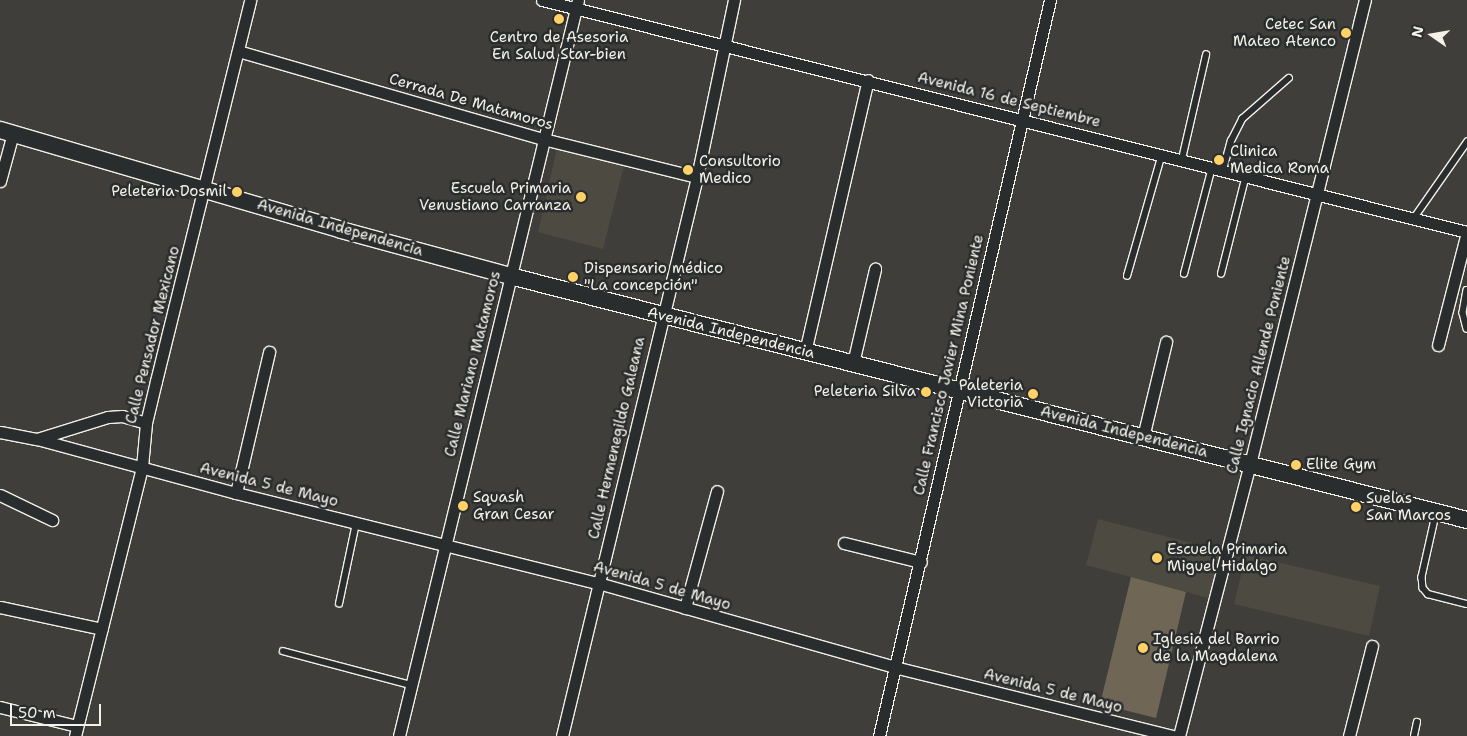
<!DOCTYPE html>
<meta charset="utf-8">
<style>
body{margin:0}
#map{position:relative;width:1467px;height:736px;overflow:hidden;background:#3f3e3a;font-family:"Shantell Sans",sans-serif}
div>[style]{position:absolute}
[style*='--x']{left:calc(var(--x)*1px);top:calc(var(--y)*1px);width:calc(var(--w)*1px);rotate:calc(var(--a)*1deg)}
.built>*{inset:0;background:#4d4a42}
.building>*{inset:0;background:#6f6656}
.roads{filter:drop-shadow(1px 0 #f4f1e8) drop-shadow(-1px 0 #f4f1e8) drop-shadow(0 1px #f4f1e8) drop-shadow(0 -1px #f4f1e8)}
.service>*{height:5.5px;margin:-2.75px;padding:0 2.75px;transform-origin:2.75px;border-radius:2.75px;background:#2a2d2e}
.minor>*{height:11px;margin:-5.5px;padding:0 5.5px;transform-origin:5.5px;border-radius:5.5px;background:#2a2d2e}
.secondary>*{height:16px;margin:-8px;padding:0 8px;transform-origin:8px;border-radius:8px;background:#2a2d2e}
.dots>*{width:14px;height:14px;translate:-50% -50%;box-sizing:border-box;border:2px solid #2a2d2e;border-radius:50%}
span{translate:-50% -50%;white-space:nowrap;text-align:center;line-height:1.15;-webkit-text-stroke:5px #2a2d2e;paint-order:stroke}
.poi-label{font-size:15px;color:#f4f1e8}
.right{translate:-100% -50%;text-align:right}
.left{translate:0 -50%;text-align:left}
.street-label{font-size:15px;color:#f4f1e8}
.north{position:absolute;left:1407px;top:10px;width:50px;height:50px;-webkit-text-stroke:4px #2a2d2e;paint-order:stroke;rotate:283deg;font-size:14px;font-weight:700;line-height:20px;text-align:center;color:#f4f1e8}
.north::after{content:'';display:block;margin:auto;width:18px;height:22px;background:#f4f1e8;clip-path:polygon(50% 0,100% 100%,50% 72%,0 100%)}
.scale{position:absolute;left:10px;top:704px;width:91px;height:22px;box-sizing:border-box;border:2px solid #f4f1e8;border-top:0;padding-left:6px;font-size:15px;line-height:18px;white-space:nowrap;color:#f4f1e8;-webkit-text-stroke:4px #2a2d2e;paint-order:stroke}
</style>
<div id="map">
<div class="built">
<i style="clip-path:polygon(558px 144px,625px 162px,603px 249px,538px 232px)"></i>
<i style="clip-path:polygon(1098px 519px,1227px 552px,1216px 600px,1086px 565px)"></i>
<i style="clip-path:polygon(1246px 555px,1380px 586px,1369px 636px,1234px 604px)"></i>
</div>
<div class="building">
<i style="clip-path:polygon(1131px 577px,1186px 592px,1156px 718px,1100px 704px)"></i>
</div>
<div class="roads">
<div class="service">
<i style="--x:1182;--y:159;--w:107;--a:-77"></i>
<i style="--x:1223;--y:170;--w:30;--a:-75"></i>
<i style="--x:1231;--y:141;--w:25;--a:-63"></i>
<i style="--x:1242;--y:119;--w:62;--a:-41.1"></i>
<i style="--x:1414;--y:218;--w:93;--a:-55.1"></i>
<i style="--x:1184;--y:274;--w:111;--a:-75.3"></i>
<i style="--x:1221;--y:274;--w:102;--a:-75.8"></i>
<i style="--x:1127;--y:276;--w:127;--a:-74"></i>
<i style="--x:1467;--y:290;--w:23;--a:100"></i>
<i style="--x:1463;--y:313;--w:16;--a:76"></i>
<i style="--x:1436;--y:515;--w:64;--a:102.7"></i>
<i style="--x:1422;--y:577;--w:11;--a:85"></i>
<i style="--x:1423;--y:588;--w:8;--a:50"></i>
<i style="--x:1428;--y:594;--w:40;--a:14.4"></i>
<i style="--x:339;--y:604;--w:83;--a:-78.1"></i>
<i style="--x:283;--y:651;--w:132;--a:14.9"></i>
<i style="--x:1414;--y:736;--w:14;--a:-78"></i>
</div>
<div class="minor">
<i style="--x:542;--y:0;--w:954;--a:14.08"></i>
<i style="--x:238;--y:51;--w:317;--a:16.1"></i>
<i style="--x:543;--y:139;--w:159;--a:13.9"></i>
<i style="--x:0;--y:181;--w:50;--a:-74.8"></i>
<i style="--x:1438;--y:345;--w:117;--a:-75.6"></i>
<i style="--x:805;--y:352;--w:279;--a:-77"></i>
<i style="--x:853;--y:363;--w:97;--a:-76.8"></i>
<i style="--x:0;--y:432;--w:38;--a:11"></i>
<i style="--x:37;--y:439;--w:74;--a:-17.2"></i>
<i style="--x:108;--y:417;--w:14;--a:-4"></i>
<i style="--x:122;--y:416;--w:25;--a:16"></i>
<i style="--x:1143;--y:437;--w:98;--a:-76.4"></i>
<i style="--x:37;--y:439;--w:206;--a:15.2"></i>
<i style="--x:236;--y:493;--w:373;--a:14"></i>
<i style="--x:598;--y:583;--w:308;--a:15.8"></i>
<i style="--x:894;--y:667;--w:287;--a:13.9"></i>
<i style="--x:236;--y:493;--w:145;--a:-76.8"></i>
<i style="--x:0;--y:495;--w:58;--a:25.7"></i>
<i style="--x:844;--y:543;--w:79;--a:13.9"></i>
<i style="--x:0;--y:607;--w:104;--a:12.2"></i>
<i style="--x:685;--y:608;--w:121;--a:-74.7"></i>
<i style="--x:0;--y:707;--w:79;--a:13.9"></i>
<i style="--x:75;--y:736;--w:277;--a:-76"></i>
<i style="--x:142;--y:467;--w:44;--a:-84.8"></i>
<i style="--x:146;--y:423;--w:43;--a:-76.6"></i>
<i style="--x:156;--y:381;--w:392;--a:-76.1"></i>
<i style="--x:399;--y:736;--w:757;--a:-76.33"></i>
<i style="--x:562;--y:736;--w:575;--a:-76.42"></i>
<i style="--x:697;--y:177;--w:181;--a:-78.2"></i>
<i style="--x:879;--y:736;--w:756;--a:-76.92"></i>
<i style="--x:1179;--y:736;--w:281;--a:-75.4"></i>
<i style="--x:1250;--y:464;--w:478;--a:-76.1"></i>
<i style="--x:1349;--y:736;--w:93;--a:-75.7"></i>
</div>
<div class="secondary">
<i style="--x:0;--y:130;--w:355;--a:16.3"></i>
<i style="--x:341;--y:230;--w:175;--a:15.2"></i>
<i style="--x:510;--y:276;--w:988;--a:14.3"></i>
</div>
</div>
<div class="dots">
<i style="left:559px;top:19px;background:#ffd166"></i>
<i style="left:1346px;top:33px;background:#ffd166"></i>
<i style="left:1219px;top:160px;background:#ffd166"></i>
<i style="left:688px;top:170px;background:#ffd166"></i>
<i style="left:237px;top:192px;background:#ffd166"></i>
<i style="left:581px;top:197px;background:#ffd166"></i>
<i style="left:573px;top:277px;background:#ffd166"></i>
<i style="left:926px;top:392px;background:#ffd166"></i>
<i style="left:1033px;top:394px;background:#ffd166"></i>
<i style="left:1296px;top:465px;background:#ffd166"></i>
<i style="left:463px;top:506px;background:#ffd166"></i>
<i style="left:1356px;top:507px;background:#ffd166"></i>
<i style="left:1157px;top:558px;background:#ffd166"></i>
<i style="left:1143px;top:648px;background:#ffd166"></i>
</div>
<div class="poi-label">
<span class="right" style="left:1336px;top:33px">Cetec San<br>Mateo Atenco</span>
<span style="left:559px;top:46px">Centro de Asesoria<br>En Salud Star-bien</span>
<span class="left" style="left:1230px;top:160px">Clinica<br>Medica Roma</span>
<span class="left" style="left:699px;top:170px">Consultorio<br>Medico</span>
<span class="right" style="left:571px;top:197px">Escuela Primaria<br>Venustiano Carranza</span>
<span class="right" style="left:227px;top:192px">Peleteria Dosmil</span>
<span class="left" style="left:584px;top:277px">Dispensario médico<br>"La concepción"</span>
<span class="right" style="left:1023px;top:394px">Paleteria<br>Victoria</span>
<span class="right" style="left:916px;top:392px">Peleteria Silva</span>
<span class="left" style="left:1306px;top:465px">Elite Gym</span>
<span class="left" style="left:473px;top:506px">Squash<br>Gran Cesar</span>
<span class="left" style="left:1366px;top:507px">Suelas<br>San Marcos</span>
<span class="left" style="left:1167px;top:558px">Escuela Primaria<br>Miguel Hidalgo</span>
<span class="left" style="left:1153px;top:648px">Iglesia del Barrio<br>de la Magdalena</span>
</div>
<div class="street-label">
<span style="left:1009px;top:100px;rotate:14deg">Avenida 16 de Septiembre</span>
<span style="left:471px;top:102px;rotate:16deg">Cerrada De Matamoros</span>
<span style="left:340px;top:228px;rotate:16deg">Avenida Independencia</span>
<span style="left:731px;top:333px;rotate:14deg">Avenida Independencia</span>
<span style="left:153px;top:335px;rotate:-76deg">Calle Pensador Mexicano</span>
<span style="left:473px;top:364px;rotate:-76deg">Calle Mariano Matamoros</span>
<span style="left:949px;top:365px;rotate:-77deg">Calle Francisco Javier Mina Poniente</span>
<span style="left:1259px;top:365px;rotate:-76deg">Calle Ignacio Allende Poniente</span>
<span style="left:1124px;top:432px;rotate:14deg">Avenida Independencia</span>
<span style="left:617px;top:438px;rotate:-77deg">Calle Hermenegildo Galeana</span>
<span style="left:269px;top:485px;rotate:14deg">Avenida 5 de Mayo</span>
<span style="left:662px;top:586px;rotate:16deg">Avenida 5 de Mayo</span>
<span style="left:1053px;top:691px;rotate:14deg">Avenida 5 de Mayo</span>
</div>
<div class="north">N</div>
<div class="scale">50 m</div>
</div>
